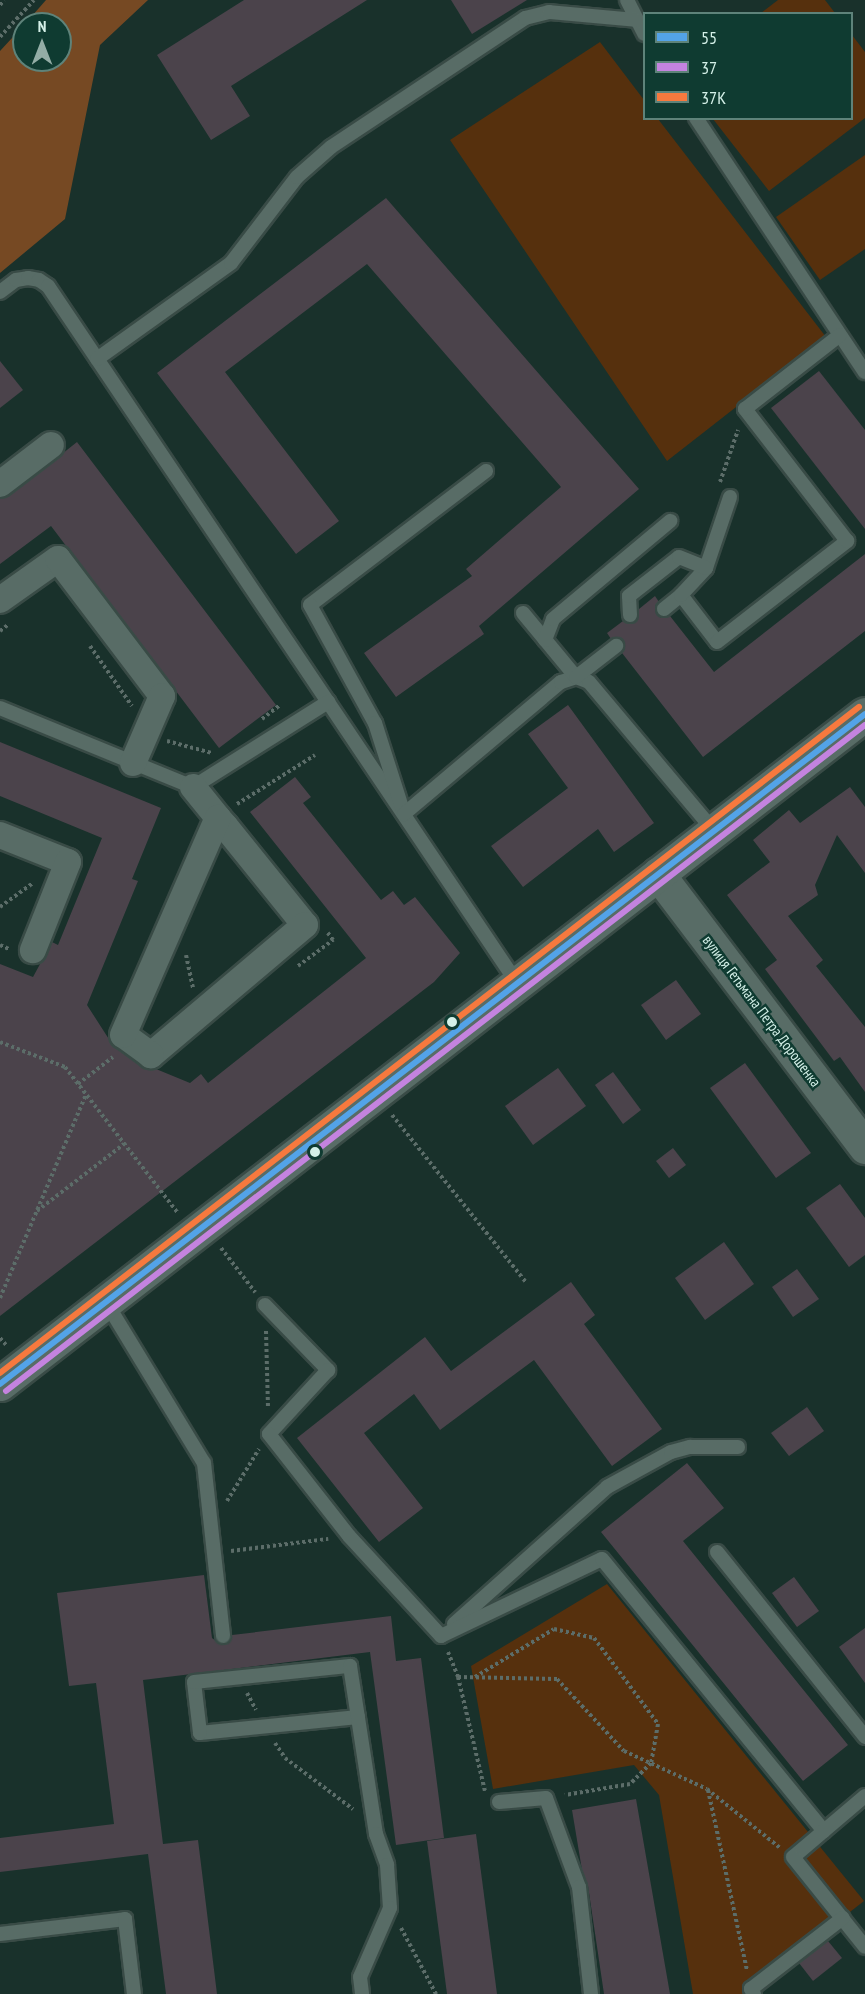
<!DOCTYPE html>
<meta charset="utf-8">
<style>
body{margin:0}
#map{position:relative;width:865px;height:1994px;overflow:hidden;background:#19312b;font-family:"PT Sans Narrow",sans-serif}
div>[style]{position:absolute}
[style*='--x']{left:calc(var(--x)*1px);top:calc(var(--y)*1px);width:calc(var(--w)*1px);rotate:calc(var(--a)*1deg)}
.green>*{inset:0;background:#56300d}
.forest>*{inset:0;background:#764923}
.building>*{inset:0;background:#4b434b}
.path>*{height:4px;margin-top:-2px;transform-origin:0;background:repeating-linear-gradient(90deg,#5c6d69 0 3px,transparent 0 6px)}
.roads{filter:drop-shadow(2px 0 #394b46) drop-shadow(-2px 0 #394b46) drop-shadow(0 2px #394b46) drop-shadow(0 -2px #394b46)}
.lane>*{height:14px;margin:-7px;padding:0 7px;transform-origin:7px;border-radius:7px;background:#586c66}
.street>*{height:26px;margin:-13px;padding:0 13px;transform-origin:13px;border-radius:13px;background:#586c66}
.secondary>*{height:33px;margin:-16.5px;padding:0 16.5px;transform-origin:16.5px;border-radius:16.5px;background:#586c66}
.bus-1>*{height:6px;margin:-3px;padding:0 3px;transform-origin:3px;border-radius:3px;background:#53a3e8}
.bus-2>*{height:6px;margin:-3px;padding:0 3px;transform-origin:3px;border-radius:3px;background:#c483df}
.bus-3>*{height:6px;margin:-3px;padding:0 3px;transform-origin:3px;border-radius:3px;background:#f6793e}
.dots>*{width:16px;height:16px;translate:-50% -50%;box-sizing:border-box;border:3px solid #0f3b31;border-radius:50%}
span{translate:-50% -50%;white-space:nowrap;text-align:center;line-height:1.15;-webkit-text-stroke:5px #0f3b31;paint-order:stroke}
.street-label{font-size:15px;color:#d4f0e8}
.legend{position:absolute;left:643px;top:12px;width:210px;height:108px;box-sizing:border-box;background:#0f3b31;border:2px solid #5e837a;margin:0;padding:8px 10px;list-style:none;font-size:18px;color:#d4f0e8}
.legend li{display:flex;align-items:center;gap:12px;height:30px}
.legend b{width:30px;border:2px solid #5e837a}
.north{position:absolute;left:12px;top:12px;width:60px;height:60px;box-sizing:border-box;background:#0f3b31;border:2px solid #5e837a;border-radius:50%;rotate:0deg;font-size:16px;font-weight:700;line-height:24px;text-align:center;color:#d4f0e8}
.north::after{content:'';display:block;margin:auto;width:21px;height:27px;background:#93ada6;clip-path:polygon(50% 0,100% 100%,50% 72%,0 100%)}
</style>
<div id="map">
<div class="green">
<i style="clip-path:polygon(778px 0,825px 0,835px 13px,761px 13px)"></i>
<i style="clip-path:polygon(852px 35px,865px 52px,865px 118px,769px 191px,713px 119px,852px 118px)"></i>
<i style="clip-path:polygon(600px 42px,644px 100px,644px 118px,658px 119px,826px 337px,667px 461px,450px 140px)"></i>
<i style="clip-path:polygon(865px 155px,865px 249px,820px 280px,776px 217px)"></i>
<i style="clip-path:polygon(607px 1584px,864px 1901px,745px 1994px,693px 1994px,659px 1795px,634px 1765px,493px 1789px,471px 1666px)"></i>
</div>
<div class="forest">
<i style="clip-path:polygon(46px 0,148px 0,100px 45px,65px 219px,0 273px,0 51px,24px 25px,24px 60px,60px 60px,60px 24px,25px 24px)"></i>
</div>
<div class="building">
<i style="clip-path:polygon(244px 0,367px 0,231px 86px,250px 116px,211px 140px,157px 55px)"></i>
<i style="clip-path:polygon(451px 0,527px 0,472px 34px)"></i>
<i style="clip-path:polygon(386px 198px,639px 489px,479px 626px,484px 634px,396px 697px,364px 653px,472px 576px,466px 569px,561px 487px,367px 264px,225px 372px,339px 521px,296px 554px,157px 373px)"></i>
<i style="clip-path:polygon(0 361px,23px 390px,0 408px)"></i>
<i style="clip-path:polygon(819px 371px,865px 430px,865px 529px,771px 408px)"></i>
<i style="clip-path:polygon(77px 442px,276px 705px,219px 748px,51px 526px,0 564px,0 499px,9px 496px)"></i>
<i style="clip-path:polygon(865px 554px,865px 631px,703px 757px,622px 653px,623px 641px,619px 638px,611px 639px,607px 633px,623px 621px,630px 624px,635px 622px,639px 609px,655px 596px,659px 602px,655px 606px,657px 614px,661px 618px,670px 616px,714px 672px)"></i>
<i style="clip-path:polygon(568px 705px,654px 823px,614px 852px,598px 829px,523px 887px,491px 846px,568px 788px,528px 734px)"></i>
<i style="clip-path:polygon(0 742px,161px 808px,132px 879px,138px 881px,87px 1005px,114px 1047px,143px 1067px,156px 1069px,190px 1083px,201px 1074px,208px 1083px,366px 958px,250px 812px,295px 777px,311px 797px,303px 803px,381px 900px,393px 891px,404px 905px,415px 897px,460px 953px,434px 982px,0 1316px,0 964px,33px 977px,52px 942px,58px 945px,102px 838px,0 796px)"></i>
<i style="clip-path:polygon(850px 787px,865px 807px,865px 873px,837px 835px,815px 885px,818px 895px,788px 916px,823px 960px,816px 966px,865px 1027px,865px 1092px,840px 1057px,834px 1061px,765px 969px,777px 960px,727px 895px,770px 862px,753px 840px,789px 810px,800px 823px)"></i>
<i style="clip-path:polygon(676px 980px,701px 1014px,666px 1040px,641px 1005px)"></i>
<i style="clip-path:polygon(745px 1063px,811px 1153px,776px 1178px,710px 1088px)"></i>
<i style="clip-path:polygon(558px 1068px,586px 1106px,533px 1145px,505px 1106px)"></i>
<i style="clip-path:polygon(613px 1072px,641px 1110px,623px 1124px,595px 1085px)"></i>
<i style="clip-path:polygon(673px 1148px,686px 1165px,669px 1178px,656px 1161px)"></i>
<i style="clip-path:polygon(840px 1184px,865px 1218px,865px 1255px,849px 1267px,806px 1208px)"></i>
<i style="clip-path:polygon(724px 1242px,754px 1284px,705px 1320px,675px 1278px)"></i>
<i style="clip-path:polygon(797px 1269px,819px 1299px,793px 1317px,772px 1287px)"></i>
<i style="clip-path:polygon(571px 1282px,595px 1315px,584px 1324px,662px 1429px,612px 1466px,534px 1360px,440px 1430px,414px 1394px,364px 1433px,423px 1508px,379px 1542px,297px 1438px,425px 1337px,451px 1371px)"></i>
<i style="clip-path:polygon(807px 1407px,824px 1431px,789px 1456px,771px 1433px)"></i>
<i style="clip-path:polygon(687px 1463px,724px 1508px,683px 1541px,848px 1745px,803px 1781px,601px 1532px)"></i>
<i style="clip-path:polygon(204px 1575px,212px 1638px,220px 1644px,229px 1643px,232px 1635px,391px 1616px,396px 1661px,421px 1658px,444px 1838px,396px 1845px,370px 1652px,143px 1680px,163px 1844px,198px 1840px,217px 1994px,166px 1994px,148px 1854px,0 1872px,0 1838px,114px 1824px,96px 1683px,69px 1686px,57px 1593px)"></i>
<i style="clip-path:polygon(794px 1577px,819px 1611px,797px 1627px,772px 1593px)"></i>
<i style="clip-path:polygon(865px 1628px,865px 1683px,839px 1647px)"></i>
<i style="clip-path:polygon(636px 1799px,670px 1994px,604px 1994px,588px 1886px,582px 1870px,572px 1810px)"></i>
<i style="clip-path:polygon(476px 1834px,497px 1994px,447px 1994px,427px 1841px)"></i>
<i style="clip-path:polygon(828px 1941px,842px 1958px,813px 1981px,799px 1963px)"></i>
</div>
<div class="path">
<i style="--x:0;--y:5;--w:6;--a:-51"></i>
<i style="--x:0;--y:37;--w:50;--a:-47.4"></i>
<i style="--x:720;--y:482;--w:55;--a:-70.9"></i>
<i style="--x:0;--y:631;--w:11;--a:-38"></i>
<i style="--x:90;--y:646;--w:73;--a:55"></i>
<i style="--x:262;--y:719;--w:23;--a:-38"></i>
<i style="--x:167;--y:741;--w:47;--a:14.9"></i>
<i style="--x:237;--y:804;--w:92;--a:-32.1"></i>
<i style="--x:0;--y:907;--w:41;--a:-36"></i>
<i style="--x:0;--y:945;--w:10;--a:24"></i>
<i style="--x:186;--y:955;--w:35;--a:78"></i>
<i style="--x:298;--y:966;--w:44;--a:-36.6"></i>
<i style="--x:333;--y:940;--w:9;--a:-126"></i>
<i style="--x:0;--y:1042;--w:70;--a:21"></i>
<i style="--x:65;--y:1067;--w:185;--a:52.3"></i>
<i style="--x:78;--y:1084;--w:44;--a:-37.6"></i>
<i style="--x:392;--y:1115;--w:214;--a:51.3"></i>
<i style="--x:37;--y:1211;--w:110;--a:-37.6"></i>
<i style="--x:221;--y:1248;--w:56;--a:52.3"></i>
<i style="--x:0;--y:1298;--w:221;--a:-67.1"></i>
<i style="--x:266;--y:1331;--w:77;--a:88.5"></i>
<i style="--x:0;--y:1338;--w:9;--a:49"></i>
<i style="--x:227;--y:1501;--w:61;--a:-58.4"></i>
<i style="--x:231;--y:1551;--w:98;--a:-7.1"></i>
<i style="--x:448;--y:1652;--w:27;--a:68"></i>
<i style="--x:458;--y:1677;--w:117;--a:76.7"></i>
<i style="--x:458;--y:1677;--w:99;--a:1.2"></i>
<i style="--x:557;--y:1679;--w:98;--a:47.1"></i>
<i style="--x:624;--y:1751;--w:91;--a:24.6"></i>
<i style="--x:707;--y:1789;--w:94;--a:38.9"></i>
<i style="--x:475;--y:1677;--w:92;--a:-31.3"></i>
<i style="--x:554;--y:1629;--w:41;--a:12.7"></i>
<i style="--x:594;--y:1638;--w:107;--a:53.3"></i>
<i style="--x:658;--y:1724;--w:40;--a:100"></i>
<i style="--x:651;--y:1763;--w:30;--a:135"></i>
<i style="--x:630;--y:1784;--w:66;--a:170.4"></i>
<i style="--x:247;--y:1693;--w:19;--a:62"></i>
<i style="--x:275;--y:1743;--w:18;--a:56"></i>
<i style="--x:285;--y:1758;--w:85;--a:36.9"></i>
<i style="--x:708;--y:1790;--w:185;--a:77.8"></i>
<i style="--x:401;--y:1928;--w:75;--a:62.1"></i>
</div>
<div class="roads">
<div class="lane">
<i style="--x:627;--y:0;--w:38;--a:63"></i>
<i style="--x:696;--y:118;--w:305;--a:56.4"></i>
<i style="--x:0;--y:292;--w:20;--a:-37"></i>
<i style="--x:16;--y:280;--w:12;--a:-9"></i>
<i style="--x:28;--y:278;--w:11;--a:10"></i>
<i style="--x:39;--y:280;--w:11;--a:34"></i>
<i style="--x:48;--y:286;--w:840;--a:56.06"></i>
<i style="--x:97;--y:359;--w:165;--a:-35.6"></i>
<i style="--x:231;--y:263;--w:108;--a:-52.5"></i>
<i style="--x:297;--y:177;--w:45;--a:-41.4"></i>
<i style="--x:331;--y:147;--w:233;--a:-33.6"></i>
<i style="--x:525;--y:18;--w:25;--a:-14"></i>
<i style="--x:549;--y:12;--w:88;--a:5.2"></i>
<i style="--x:486;--y:471;--w:221;--a:142.7"></i>
<i style="--x:310;--y:605;--w:135;--a:61.2"></i>
<i style="--x:375;--y:723;--w:96;--a:72.3"></i>
<i style="--x:404;--y:814;--w:205;--a:-40.1"></i>
<i style="--x:561;--y:682;--w:16;--a:-18"></i>
<i style="--x:576;--y:677;--w:14;--a:21"></i>
<i style="--x:589;--y:682;--w:194;--a:50"></i>
<i style="--x:681;--y:595;--w:59;--a:52.5"></i>
<i style="--x:717;--y:642;--w:165;--a:-37.8"></i>
<i style="--x:847;--y:541;--w:167;--a:-127.7"></i>
<i style="--x:745;--y:409;--w:120;--a:-37.9"></i>
<i style="--x:664;--y:609;--w:22;--a:-39"></i>
<i style="--x:681;--y:595;--w:37;--a:-47"></i>
<i style="--x:706;--y:568;--w:75;--a:-71.3"></i>
<i style="--x:523;--y:613;--w:83;--a:50.4"></i>
<i style="--x:576;--y:677;--w:51;--a:-37.8"></i>
<i style="--x:630;--y:615;--w:19;--a:-93"></i>
<i style="--x:629;--y:596;--w:63;--a:-38"></i>
<i style="--x:679;--y:557;--w:29;--a:22"></i>
<i style="--x:545;--y:640;--w:22;--a:-69"></i>
<i style="--x:553;--y:619;--w:153;--a:-39.9"></i>
<i style="--x:0;--y:708;--w:209;--a:22.3"></i>
<i style="--x:193;--y:787;--w:160;--a:-32.2"></i>
<i style="--x:106;--y:1302;--w:188;--a:58.7"></i>
<i style="--x:204;--y:1463;--w:174;--a:83.7"></i>
<i style="--x:265;--y:1305;--w:91;--a:45.9"></i>
<i style="--x:328;--y:1370;--w:87;--a:132.7"></i>
<i style="--x:269;--y:1434;--w:130;--a:51.9"></i>
<i style="--x:349;--y:1536;--w:136;--a:47.4"></i>
<i style="--x:717;--y:1552;--w:237;--a:51.3"></i>
<i style="--x:454;--y:1624;--w:205;--a:-41.8"></i>
<i style="--x:607;--y:1487;--w:73;--a:-28.7"></i>
<i style="--x:671;--y:1452;--w:20;--a:-15"></i>
<i style="--x:690;--y:1447;--w:48;--a:0"></i>
<i style="--x:441;--y:1636;--w:178;--a:-25.6"></i>
<i style="--x:602;--y:1559;--w:351;--a:50.8"></i>
<i style="--x:358;--y:1717;--w:159;--a:174.2"></i>
<i style="--x:200;--y:1733;--w:51;--a:-96.7"></i>
<i style="--x:194;--y:1682;--w:157;--a:-5.9"></i>
<i style="--x:350;--y:1666;--w:170;--a:81.2"></i>
<i style="--x:376;--y:1834;--w:33;--a:70"></i>
<i style="--x:387;--y:1865;--w:43;--a:86"></i>
<i style="--x:390;--y:1908;--w:75;--a:113.5"></i>
<i style="--x:360;--y:1977;--w:17;--a:83"></i>
<i style="--x:865;--y:1796;--w:94;--a:139.7"></i>
<i style="--x:793;--y:1857;--w:115;--a:51.3"></i>
<i style="--x:499;--y:1802;--w:47;--a:-4.9"></i>
<i style="--x:546;--y:1798;--w:95;--a:69.7"></i>
<i style="--x:579;--y:1887;--w:108;--a:83.6"></i>
<i style="--x:0;--y:1934;--w:126;--a:-6.8"></i>
<i style="--x:125;--y:1919;--w:76;--a:83.2"></i>
<i style="--x:754;--y:1994;--w:6;--a:-121"></i>
<i style="--x:751;--y:1989;--w:116;--a:-37.7"></i>
</div>
<div class="street">
<i style="--x:0;--y:484;--w:64;--a:-37.4"></i>
<i style="--x:0;--y:600;--w:71;--a:-35.3"></i>
<i style="--x:58;--y:559;--w:172;--a:52.8"></i>
<i style="--x:162;--y:696;--w:73;--a:113.4"></i>
<i style="--x:193;--y:787;--w:40;--a:51"></i>
<i style="--x:218;--y:818;--w:11;--a:49"></i>
<i style="--x:225;--y:826;--w:127;--a:51.1"></i>
<i style="--x:305;--y:925;--w:202;--a:139.8"></i>
<i style="--x:151;--y:1055;--w:34;--a:-144"></i>
<i style="--x:123;--y:1035;--w:237;--a:-66.4"></i>
<i style="--x:0;--y:835;--w:73;--a:21.7"></i>
<i style="--x:68;--y:862;--w:95;--a:111.7"></i>
</div>
<div class="secondary">
<i style="--x:658;--y:874;--w:343;--a:52.8"></i>
<i style="--x:0;--y:1384;--w:1094;--a:-37.76"></i>
</div>
</div>
<div class="bus-1">
<i style="--x:0;--y:1384;--w:1094;--a:-37.76"></i>
</div>
<div class="bus-2">
<i style="--x:6;--y:1391;--w:1087;--a:-37.79"></i>
</div>
<div class="bus-3">
<i style="--x:0;--y:1373;--w:1087;--a:-37.79"></i>
</div>
<div class="dots">
<i style="left:452px;top:1022px;background:#d4f0e8"></i>
<i style="left:315px;top:1152px;background:#d4f0e8"></i>
</div>
<div class="street-label">
<span style="left:762px;top:1011px;rotate:53deg">вулиця Гетьмана Петра Дорошенка</span>
</div>
<ul class="legend">
<li><b style="height:8px;background:#53a3e8"></b>55</li>
<li><b style="height:8px;background:#c483df"></b>37</li>
<li><b style="height:8px;background:#f6793e"></b>37К</li>
</ul>
<div class="north">N</div>
</div>
